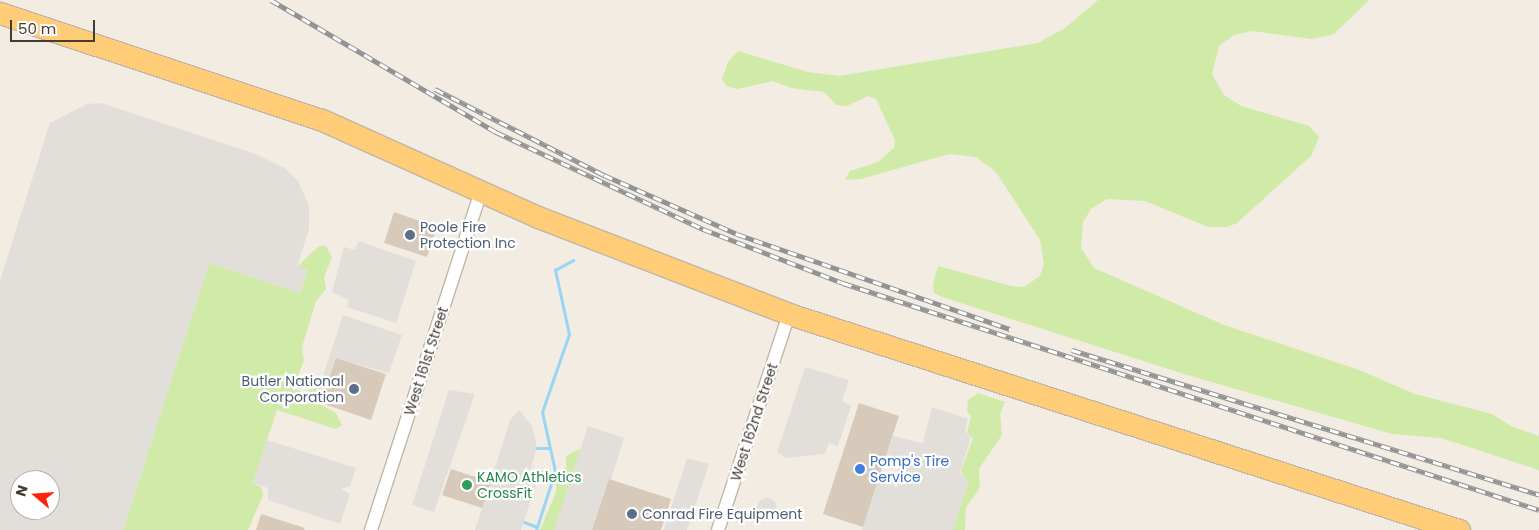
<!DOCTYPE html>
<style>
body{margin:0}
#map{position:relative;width:1539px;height:530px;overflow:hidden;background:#f2ece2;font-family:Poppins,sans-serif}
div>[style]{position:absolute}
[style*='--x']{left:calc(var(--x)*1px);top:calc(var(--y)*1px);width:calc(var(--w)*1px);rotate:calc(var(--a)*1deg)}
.green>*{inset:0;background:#d0eaa7}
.parking>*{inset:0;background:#e2dfdb}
.round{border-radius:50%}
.stream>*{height:3px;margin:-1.5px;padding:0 1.5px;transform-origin:1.5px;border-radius:1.5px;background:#99d5f4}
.building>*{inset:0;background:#d8caba}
.roads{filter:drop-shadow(1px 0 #c1b6a7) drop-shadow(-1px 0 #c1b6a7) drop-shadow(0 1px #c1b6a7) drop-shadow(0 -1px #c1b6a7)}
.minor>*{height:12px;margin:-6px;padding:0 6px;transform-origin:6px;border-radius:6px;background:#fff}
.trunk>*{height:21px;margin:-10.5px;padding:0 10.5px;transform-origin:10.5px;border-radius:10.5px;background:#fc7}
.rail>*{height:5px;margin-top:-2.5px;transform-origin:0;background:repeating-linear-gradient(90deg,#fff 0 9px,#939393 0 18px);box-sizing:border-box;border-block:1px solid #939393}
.dots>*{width:14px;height:14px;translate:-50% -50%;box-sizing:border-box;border:2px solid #fff;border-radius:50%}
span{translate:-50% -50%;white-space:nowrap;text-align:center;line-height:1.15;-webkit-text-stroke:4.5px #fff;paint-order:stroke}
.service-label{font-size:14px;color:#4e5e75}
.left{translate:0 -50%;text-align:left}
.right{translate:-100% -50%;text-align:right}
.street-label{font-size:14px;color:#443c32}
.shop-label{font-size:14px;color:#366cbe}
.leisure-label{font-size:14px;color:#27864d}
.north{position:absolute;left:10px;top:470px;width:50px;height:50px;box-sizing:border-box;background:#fff;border:1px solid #b4b1ad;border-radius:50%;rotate:288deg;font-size:14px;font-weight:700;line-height:20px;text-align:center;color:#443c32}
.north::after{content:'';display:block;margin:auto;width:18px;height:22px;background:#ff220c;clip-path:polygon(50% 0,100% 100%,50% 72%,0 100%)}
.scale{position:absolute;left:10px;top:20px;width:85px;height:22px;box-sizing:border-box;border:2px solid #443c32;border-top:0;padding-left:6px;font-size:15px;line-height:18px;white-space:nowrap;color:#443c32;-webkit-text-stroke:4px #fff;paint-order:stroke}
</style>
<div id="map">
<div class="green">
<i style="clip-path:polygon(1098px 0,1369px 0,1334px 34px,1312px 39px,1252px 31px,1234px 35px,1219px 46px,1212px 74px,1224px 95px,1241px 106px,1309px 126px,1319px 137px,1311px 156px,1237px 223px,1227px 227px,1208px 227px,1145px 201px,1107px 199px,1091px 209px,1083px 222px,1081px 248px,1094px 268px,1224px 325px,1359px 370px,1415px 394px,1492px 414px,1511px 426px,1539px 436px,1539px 470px,1441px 438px,1392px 434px,1184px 374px,942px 297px,934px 293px,933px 285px,938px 266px,1011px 286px,1024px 287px,1040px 276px,1044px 264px,1040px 240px,996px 172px,976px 157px,949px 154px,861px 179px,845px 180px,850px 171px,878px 162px,894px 148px,895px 140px,876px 99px,868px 96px,847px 106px,836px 105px,824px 92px,791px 88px,773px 81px,737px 89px,726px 86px,722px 79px,728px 62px,738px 51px,808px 72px,839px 76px,1038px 43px,1065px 28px)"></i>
<i style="clip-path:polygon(319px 246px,326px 246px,332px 257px,324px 277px,326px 289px,316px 301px,302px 347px,304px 360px,293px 388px,304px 393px,315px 387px,318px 389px,315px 401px,336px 413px,342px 425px,336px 429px,277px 410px,253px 483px,262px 488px,263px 495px,248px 530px,123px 530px,209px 263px,300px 293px,307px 271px,297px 267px)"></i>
<i style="clip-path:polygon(978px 393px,1005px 402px,1000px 414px,1002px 435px,979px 469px,980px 488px,966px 507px,965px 530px,950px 530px,966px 481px,961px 471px,973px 438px,967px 433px,971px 416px,967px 412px,968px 400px)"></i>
<i style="clip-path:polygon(579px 449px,582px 450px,580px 464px,570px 477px,573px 483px,557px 530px,540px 530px,556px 492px,556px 482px,566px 467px,566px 456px)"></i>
</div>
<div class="parking">
<i style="clip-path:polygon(evenodd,101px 103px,253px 153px,285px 168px,298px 181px,309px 206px,309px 229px,297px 267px,307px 270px,300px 293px,209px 263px,123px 530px,0 530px,0 280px,50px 123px,87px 104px,101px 103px,20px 480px,50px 480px,50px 510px,20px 510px,20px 480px)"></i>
<i style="clip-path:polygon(358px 241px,416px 261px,396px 323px,347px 307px,349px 300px,332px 292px,344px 247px,355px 250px)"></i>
<i style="clip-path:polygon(343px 315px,402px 335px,389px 373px,336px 358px,321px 403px,315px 401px)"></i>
<i style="clip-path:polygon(805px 367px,849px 380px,842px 401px,851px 406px,838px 446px,829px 443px,825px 454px,786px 458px,777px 452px)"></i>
<i style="clip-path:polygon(449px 390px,475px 394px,434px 512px,412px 505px)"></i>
<i style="clip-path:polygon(932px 407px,968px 419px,965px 432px,971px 437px,960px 473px,969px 481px,953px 530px,862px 530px,880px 475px,895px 478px,900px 462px,892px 457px,889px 464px,884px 463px,893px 436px,923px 443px)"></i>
<i style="clip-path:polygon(519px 410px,532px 426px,537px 447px,531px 468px,540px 472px,521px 530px,475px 530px,510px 420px)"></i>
<i style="clip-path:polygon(588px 426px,624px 438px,611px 480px,592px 530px,554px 530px)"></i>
<i style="clip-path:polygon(267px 440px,356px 468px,350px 486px,341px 489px,350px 494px,340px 524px,268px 500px,268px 488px,253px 483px)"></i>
<i style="clip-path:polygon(687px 458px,709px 464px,687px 530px,664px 530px)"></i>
<i class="round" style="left:757px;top:498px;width:20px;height:20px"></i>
</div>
<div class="stream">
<i style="--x:537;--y:448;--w:12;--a:0"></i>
<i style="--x:540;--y:472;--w:14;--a:21"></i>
<i style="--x:524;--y:522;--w:14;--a:21"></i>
<i style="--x:536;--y:530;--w:62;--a:-72.1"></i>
<i style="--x:555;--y:471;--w:60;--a:-102.4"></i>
<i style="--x:542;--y:412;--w:83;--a:-70.9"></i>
<i style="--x:569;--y:334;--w:66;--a:-102.3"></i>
<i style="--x:555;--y:270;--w:21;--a:-29"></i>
</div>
<div class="building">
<i style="clip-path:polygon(394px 212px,437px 227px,427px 257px,384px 243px)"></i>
<i style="clip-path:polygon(336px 358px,386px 374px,371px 420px,321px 403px)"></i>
<i style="clip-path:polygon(859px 403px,899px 416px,863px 527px,823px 514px)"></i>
<i style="clip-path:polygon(451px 469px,491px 482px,482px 508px,442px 495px)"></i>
<i style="clip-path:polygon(609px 479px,671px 499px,661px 530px,592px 530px)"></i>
<i style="clip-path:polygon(261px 514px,305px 528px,304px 530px,256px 530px)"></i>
</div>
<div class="roads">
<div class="minor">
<i style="--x:371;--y:530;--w:356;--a:-72"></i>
<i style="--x:718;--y:530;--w:227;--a:-71.8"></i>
</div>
<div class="trunk">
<i style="--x:0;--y:13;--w:339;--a:18.4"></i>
<i style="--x:322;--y:120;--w:237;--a:24.2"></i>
<i style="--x:538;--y:217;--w:269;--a:21.1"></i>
<i style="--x:789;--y:314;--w:704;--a:17.87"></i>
</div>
</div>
<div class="rail">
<i style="--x:271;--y:0;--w:261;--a:30.4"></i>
<i style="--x:496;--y:132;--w:229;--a:25.1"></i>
<i style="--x:703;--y:229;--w:150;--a:21.1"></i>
<i style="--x:843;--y:283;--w:732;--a:18.06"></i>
<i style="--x:435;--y:89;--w:190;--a:27"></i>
<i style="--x:604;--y:175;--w:145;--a:23.9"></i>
<i style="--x:737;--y:234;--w:289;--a:19.2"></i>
<i style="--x:1072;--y:350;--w:489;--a:17.2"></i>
</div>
<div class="dots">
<i style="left:410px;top:235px;background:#5c6f8a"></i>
<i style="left:354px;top:389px;background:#5c6f8a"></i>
<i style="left:860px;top:469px;background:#3f7fe0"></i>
<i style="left:467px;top:485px;background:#2e9e5b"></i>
<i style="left:632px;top:514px;background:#5c6f8a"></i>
</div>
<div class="service-label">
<span class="left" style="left:420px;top:235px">Poole Fire<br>Protection Inc</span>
<span class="right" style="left:344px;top:389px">Butler National<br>Corporation</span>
<span class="left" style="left:642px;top:514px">Conrad Fire Equipment</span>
</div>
<div class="street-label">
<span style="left:426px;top:361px;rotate:-72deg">West 161st Street</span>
<span style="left:754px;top:422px;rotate:-72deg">West 162nd Street</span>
</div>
<div class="shop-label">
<span class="left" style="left:870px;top:469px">Pomp's Tire<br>Service</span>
</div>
<div class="leisure-label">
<span class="left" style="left:477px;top:485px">KAMO Athletics<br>CrossFit</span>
</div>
<div class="north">N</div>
<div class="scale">50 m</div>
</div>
